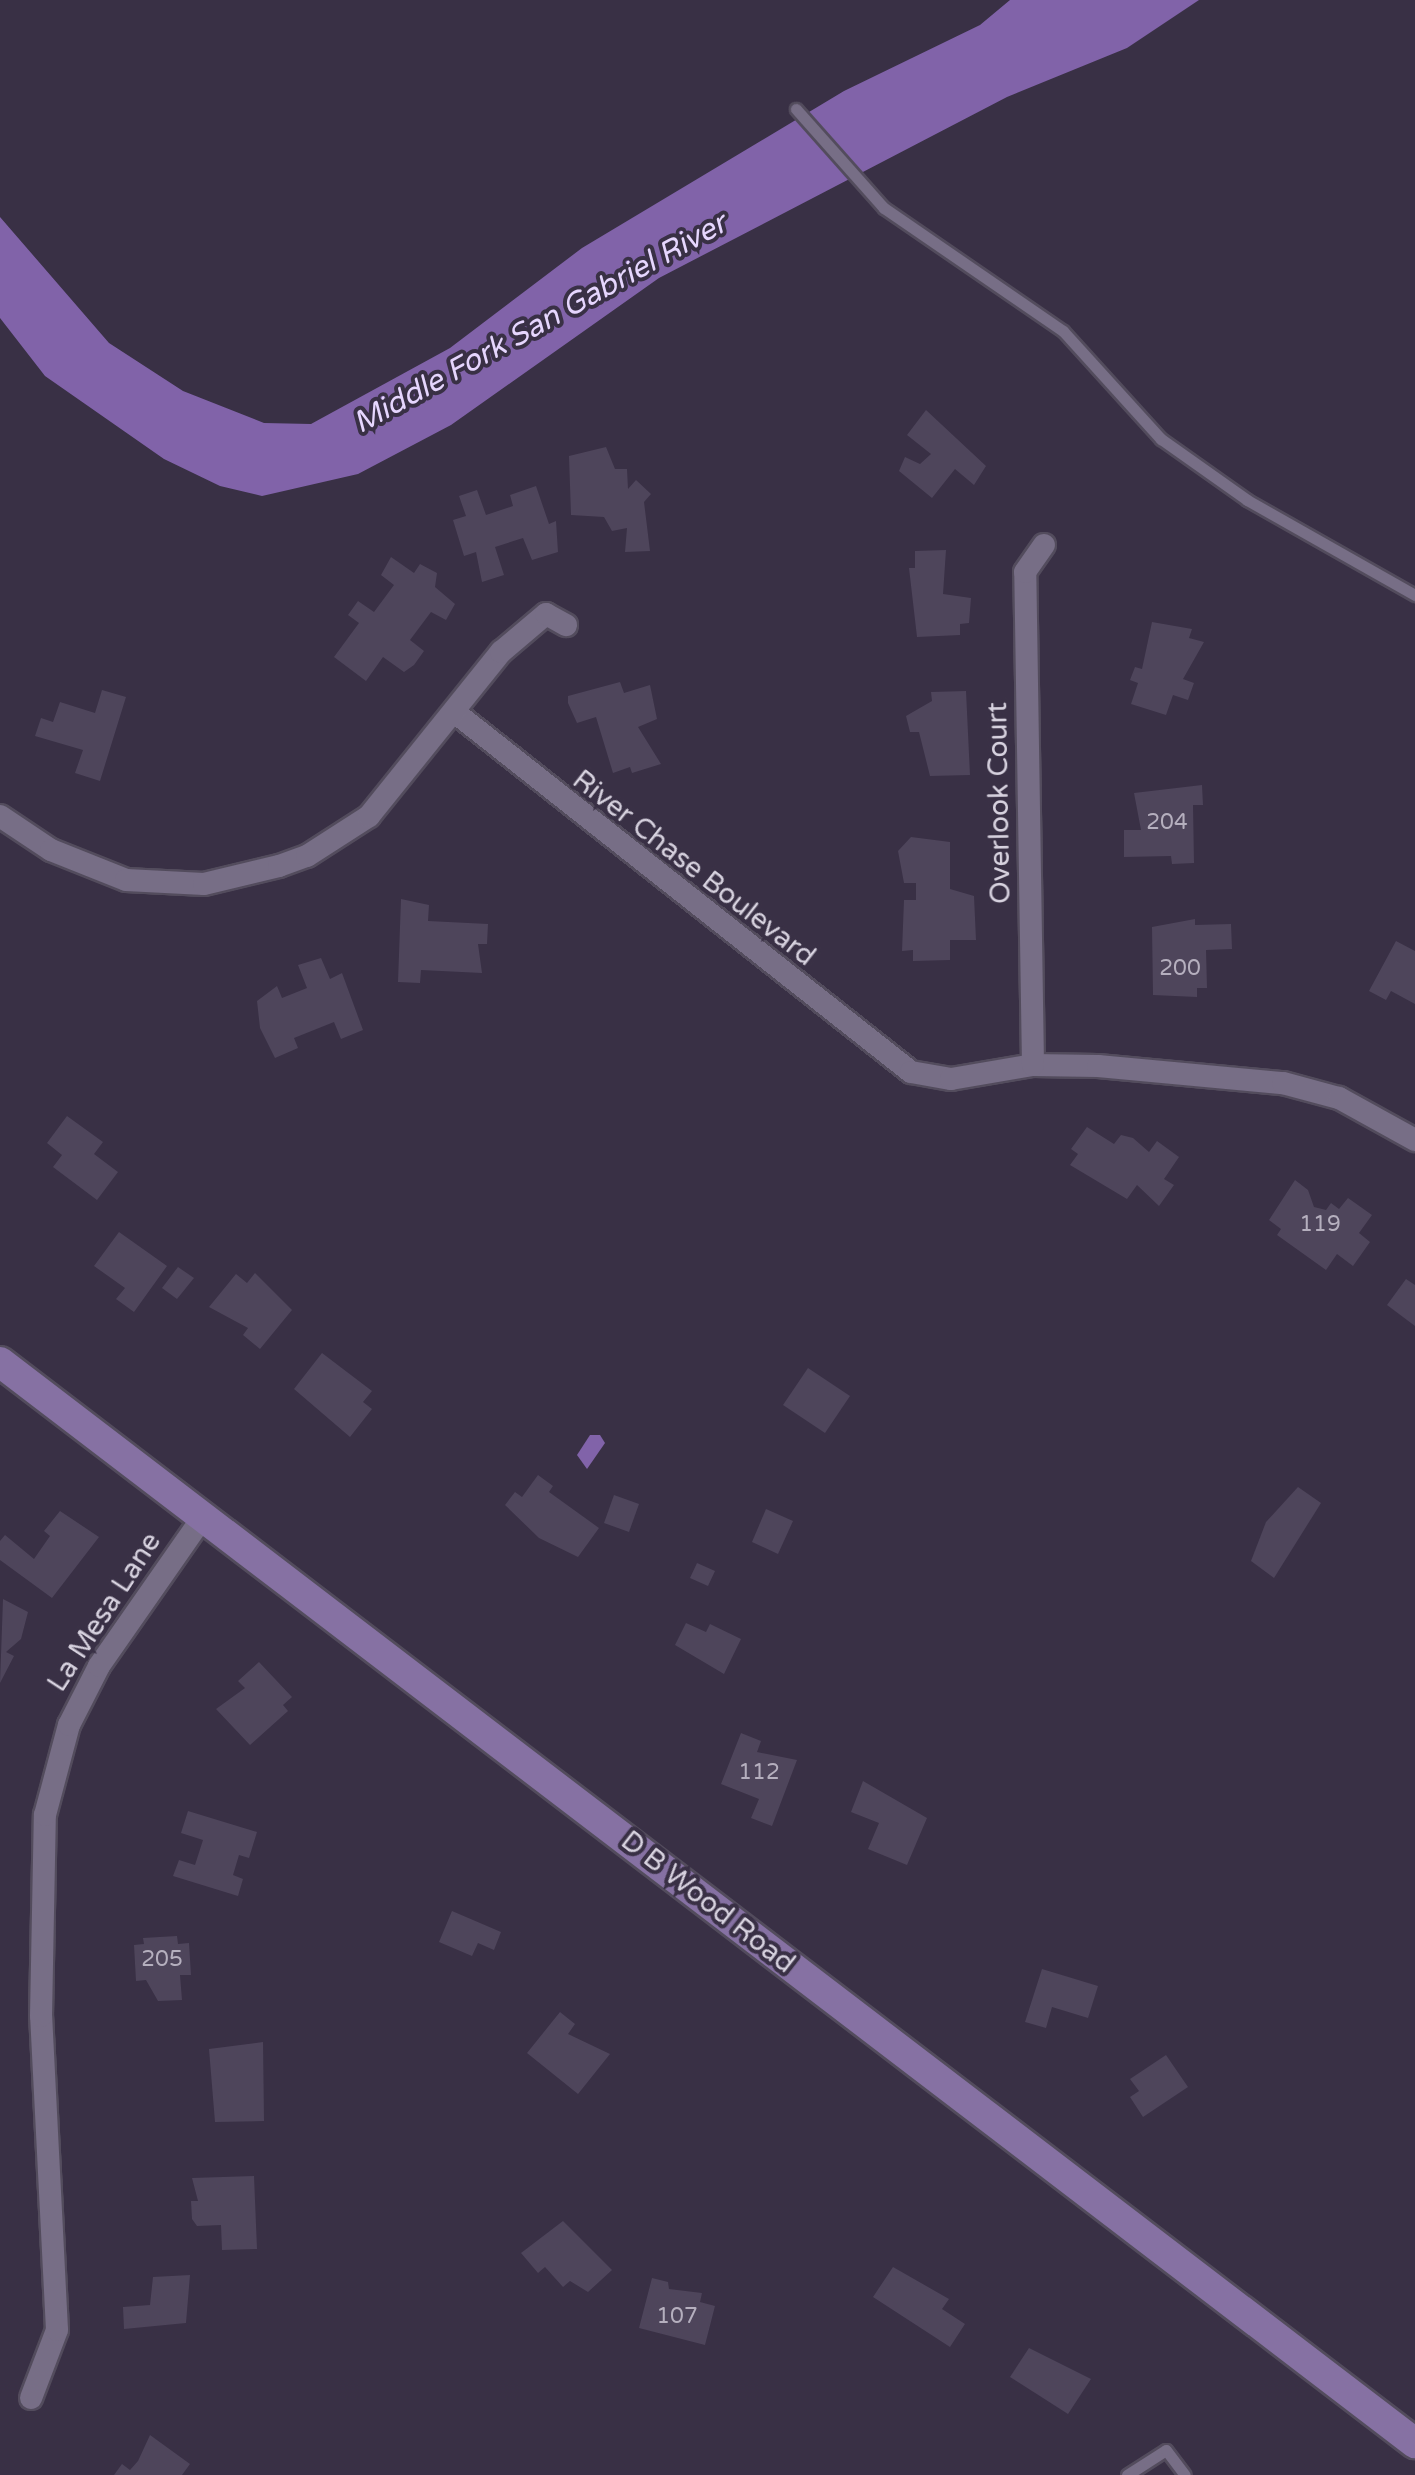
<!DOCTYPE html>
<style>
body{margin:0}
#map{position:relative;width:1415px;height:2475px;overflow:hidden;background:#393045;font-family:"Varela Round",sans-serif}
div>[style]{position:absolute}
[style*='--x']{left:calc(var(--x)*1px);top:calc(var(--y)*1px);width:calc(var(--w)*1px);rotate:calc(var(--a)*1deg)}
.water>*{inset:0;background:#8163a9}
.building>*{inset:0;background:#4e455b}
.roads{filter:drop-shadow(2px 0 #534c5d) drop-shadow(-2px 0 #534c5d) drop-shadow(0 2px #534c5d) drop-shadow(0 -2px #534c5d)}
.lane>*{height:11px;margin:-5.5px;padding:0 5.5px;transform-origin:5.5px;border-radius:5.5px;background:#776e86}
.street>*{height:22px;margin:-11px;padding:0 11px;transform-origin:11px;border-radius:11px;background:#776e86}
.secondary>*{height:30px;margin:-15px;padding:0 15px;transform-origin:15px;border-radius:15px;background:#8671a3}
span{translate:-50% -50%;white-space:nowrap;text-align:center;line-height:1.15;-webkit-text-stroke:8px #393045;paint-order:stroke}
.number-label{font-size:22px;color:#b5afbe}
.number-label span{-webkit-text-stroke-width:0}
.street-label{font-size:28px;color:#d7d2df}
.water-label{font-size:30px;color:#e6d6fe;font-style:italic}
</style>
<div id="map">
<div class="water">
<i style="clip-path:polygon(1010px 0,1199px 0,1127px 48px,1007px 97px,659px 278px,451px 425px,358px 474px,262px 496px,220px 486px,164px 459px,45px 376px,0 318px,0 217px,109px 343px,183px 391px,264px 423px,311px 424px,450px 348px,582px 248px,844px 91px,980px 25px)"></i>
<i style="clip-path:polygon(590px 1435px,600px 1435px,605px 1443px,587px 1469px,577px 1455px)"></i>
</div>
<div class="building">
<i style="clip-path:polygon(926px 410px,986px 466px,974px 485px,955px 469px,932px 498px,899px 471px,905px 457px,920px 464px,931px 454px,907px 435px)"></i>
<i style="clip-path:polygon(606px 447px,615px 469px,627px 469px,628px 489px,636px 480px,651px 494px,644px 502px,650px 551px,625px 552px,627px 528px,612px 531px,604px 517px,571px 515px,569px 456px)"></i>
<i style="clip-path:polygon(536px 486px,549px 524px,556px 521px,558px 552px,532px 560px,523px 538px,495px 547px,504px 575px,482px 582px,476px 552px,464px 556px,453px 520px,466px 516px,459px 496px,477px 490px,486px 515px,513px 506px,510px 495px)"></i>
<i style="clip-path:polygon(946px 550px,943px 594px,971px 598px,969px 623px,960px 624px,960px 635px,917px 637px,909px 568px,915px 568px,915px 551px)"></i>
<i style="clip-path:polygon(391px 557px,414px 573px,420px 564px,437px 573px,435px 587px,455px 604px,446px 620px,431px 612px,410px 640px,424px 651px,414px 665px,404px 672px,383px 657px,366px 681px,334px 657px,359px 623px,348px 615px,358px 601px,374px 612px,394px 585px,381px 575px)"></i>
<i style="clip-path:polygon(1152px 622px,1192px 629px,1189px 638px,1204px 642px,1183px 679px,1194px 683px,1188px 700px,1173px 695px,1166px 715px,1131px 704px,1138px 683px,1130px 680px,1135px 667px,1142px 669px)"></i>
<i style="clip-path:polygon(620px 682px,624px 693px,650px 685px,657px 719px,638px 727px,661px 764px,632px 773px,630px 767px,613px 773px,596px 717px,577px 723px,568px 703px,568px 696px)"></i>
<i style="clip-path:polygon(102px 690px,126px 697px,100px 781px,75px 773px,83px 750px,35px 736px,41px 718px,53px 722px,60px 702px,95px 713px)"></i>
<i style="clip-path:polygon(966px 691px,970px 775px,930px 776px,919px 732px,910px 732px,906px 716px,932px 701px,931px 692px)"></i>
<i style="clip-path:polygon(1202px 785px,1203px 805px,1193px 805px,1194px 863px,1172px 864px,1171px 856px,1124px 857px,1124px 830px,1141px 830px,1134px 793px)"></i>
<i style="clip-path:polygon(911px 837px,950px 842px,950px 889px,974px 896px,976px 940px,950px 940px,950px 960px,913px 961px,913px 950px,902px 951px,904px 900px,916px 900px,916px 883px,904px 883px,898px 851px)"></i>
<i style="clip-path:polygon(401px 899px,429px 905px,428px 921px,488px 924px,487px 944px,478px 944px,482px 973px,421px 970px,420px 983px,398px 982px)"></i>
<i style="clip-path:polygon(1195px 919px,1195px 925px,1231px 924px,1232px 949px,1206px 950px,1207px 988px,1197px 988px,1197px 997px,1153px 995px,1152px 927px)"></i>
<i style="clip-path:polygon(1396px 941px,1415px 951px,1415px 1004px,1391px 991px,1386px 1000px,1369px 991px)"></i>
<i style="clip-path:polygon(321px 958px,330px 979px,342px 973px,363px 1030px,341px 1039px,334px 1022px,294px 1038px,298px 1048px,275px 1058px,260px 1028px,257px 1001px,277px 986px,282px 998px,307px 988px,298px 965px)"></i>
<i style="clip-path:polygon(67px 1116px,103px 1142px,94px 1154px,118px 1172px,97px 1200px,53px 1167px,62px 1155px,47px 1143px)"></i>
<i style="clip-path:polygon(1087px 1127px,1114px 1144px,1121px 1135px,1133px 1138px,1149px 1152px,1157px 1141px,1179px 1157px,1164px 1179px,1174px 1185px,1159px 1206px,1137px 1185px,1127px 1199px,1070px 1165px,1078px 1154px,1071px 1149px)"></i>
<i style="clip-path:polygon(1295px 1180px,1308px 1190px,1314px 1207px,1326px 1210px,1331px 1203px,1339px 1209px,1348px 1198px,1372px 1215px,1359px 1233px,1370px 1242px,1353px 1266px,1337px 1254px,1326px 1270px,1277px 1235px,1281px 1229px,1269px 1220px)"></i>
<i style="clip-path:polygon(119px 1232px,167px 1266px,134px 1312px,116px 1299px,125px 1288px,94px 1266px)"></i>
<i style="clip-path:polygon(178px 1267px,194px 1278px,177px 1299px,162px 1288px)"></i>
<i style="clip-path:polygon(255px 1273px,292px 1310px,260px 1349px,243px 1335px,248px 1328px,209px 1307px,236px 1274px,247px 1283px)"></i>
<i style="clip-path:polygon(1406px 1279px,1415px 1285px,1415px 1326px,1387px 1305px)"></i>
<i style="clip-path:polygon(322px 1353px,372px 1391px,363px 1402px,372px 1409px,350px 1437px,294px 1389px)"></i>
<i style="clip-path:polygon(808px 1368px,850px 1396px,825px 1433px,783px 1405px)"></i>
<i style="clip-path:polygon(538px 1475px,553px 1486px,549px 1492px,599px 1528px,578px 1557px,539px 1538px,505px 1505px,515px 1492px,522px 1497px)"></i>
<i style="clip-path:polygon(1298px 1487px,1321px 1503px,1274px 1578px,1251px 1561px,1266px 1522px)"></i>
<i style="clip-path:polygon(614px 1495px,639px 1504px,629px 1532px,604px 1523px)"></i>
<i style="clip-path:polygon(766px 1509px,793px 1521px,778px 1554px,752px 1542px)"></i>
<i style="clip-path:polygon(60px 1511px,99px 1537px,52px 1598px,0 1560px,0 1541px,5px 1535px,34px 1559px,50px 1536px,44px 1531px)"></i>
<i style="clip-path:polygon(697px 1563px,715px 1571px,708px 1586px,690px 1578px)"></i>
<i style="clip-path:polygon(3px 1599px,28px 1612px,21px 1639px,6px 1652px,14px 1656px,0 1683px)"></i>
<i style="clip-path:polygon(686px 1623px,706px 1632px,710px 1624px,741px 1639px,724px 1674px,675px 1645px)"></i>
<i style="clip-path:polygon(259px 1662px,292px 1697px,283px 1705px,288px 1711px,250px 1745px,216px 1709px,245px 1688px,238px 1681px)"></i>
<i style="clip-path:polygon(741px 1733px,761px 1741px,757px 1752px,797px 1760px,772px 1826px,751px 1818px,759px 1799px,721px 1784px)"></i>
<i style="clip-path:polygon(863px 1781px,927px 1818px,907px 1865px,868px 1849px,879px 1823px,851px 1812px)"></i>
<i style="clip-path:polygon(188px 1811px,257px 1832px,249px 1858px,239px 1855px,233px 1875px,243px 1879px,238px 1896px,173px 1876px,179px 1860px,195px 1865px,203px 1840px,181px 1833px)"></i>
<i style="clip-path:polygon(452px 1911px,501px 1932px,494px 1950px,478px 1943px,472px 1956px,439px 1942px)"></i>
<i style="clip-path:polygon(177px 1936px,178px 1944px,189px 1943px,191px 1975px,180px 1975px,182px 2000px,158px 2001px,146px 1980px,136px 1981px,134px 1945px,144px 1944px,143px 1938px)"></i>
<i style="clip-path:polygon(1042px 1969px,1098px 1986px,1088px 2018px,1052px 2007px,1046px 2028px,1025px 2022px)"></i>
<i style="clip-path:polygon(560px 2012px,575px 2024px,568px 2034px,610px 2054px,578px 2094px,527px 2053px)"></i>
<i style="clip-path:polygon(263px 2042px,264px 2121px,215px 2122px,209px 2049px)"></i>
<i style="clip-path:polygon(1166px 2055px,1188px 2087px,1143px 2117px,1130px 2097px,1139px 2091px,1130px 2079px)"></i>
<i style="clip-path:polygon(254px 2176px,257px 2249px,222px 2250px,221px 2225px,197px 2226px,192px 2219px,191px 2201px,198px 2201px,192px 2178px)"></i>
<i style="clip-path:polygon(563px 2221px,612px 2270px,588px 2292px,570px 2281px,563px 2287px,545px 2267px,538px 2273px,521px 2253px)"></i>
<i style="clip-path:polygon(893px 2267px,949px 2299px,942px 2309px,965px 2324px,950px 2347px,873px 2297px)"></i>
<i style="clip-path:polygon(190px 2275px,186px 2323px,124px 2329px,123px 2307px,150px 2305px,153px 2277px)"></i>
<i style="clip-path:polygon(652px 2278px,668px 2282px,669px 2289px,702px 2293px,700px 2302px,715px 2306px,705px 2345px,639px 2328px)"></i>
<i style="clip-path:polygon(1029px 2348px,1091px 2379px,1068px 2414px,1010px 2377px)"></i>
<i style="clip-path:polygon(150px 2435px,190px 2464px,182px 2475px,114px 2475px,122px 2464px,130px 2470px,138px 2461px)"></i>
</div>
<div class="roads">
<div class="lane">
<i style="--x:796;--y:109;--w:132;--a:48.4"></i>
<i style="--x:884;--y:208;--w:217;--a:34.5"></i>
<i style="--x:1063;--y:331;--w:146;--a:47.8"></i>
<i style="--x:1161;--y:439;--w:105;--a:35.3"></i>
<i style="--x:1247;--y:500;--w:193;--a:29.5"></i>
<i style="--x:1127;--y:2475;--w:46;--a:-32.7"></i>
<i style="--x:1166;--y:2450;--w:31;--a:53"></i>
</div>
<div class="street">
<i style="--x:457;--y:714;--w:578;--a:38.26"></i>
<i style="--x:911;--y:1072;--w:41;--a:9.9"></i>
<i style="--x:951;--y:1079;--w:83;--a:-9.7"></i>
<i style="--x:1033;--y:1065;--w:65;--a:0.9"></i>
<i style="--x:1098;--y:1066;--w:186;--a:5.3"></i>
<i style="--x:1283;--y:1083;--w:58;--a:15"></i>
<i style="--x:1339;--y:1098;--w:87;--a:28.9"></i>
<i style="--x:0;--y:816;--w:61;--a:33.7"></i>
<i style="--x:51;--y:850;--w:81;--a:21.8"></i>
<i style="--x:126;--y:880;--w:78;--a:2.9"></i>
<i style="--x:204;--y:884;--w:77;--a:-13.5"></i>
<i style="--x:279;--y:866;--w:30;--a:-20"></i>
<i style="--x:307;--y:856;--w:74;--a:-32.8"></i>
<i style="--x:369;--y:816;--w:211;--a:-51.2"></i>
<i style="--x:501;--y:652;--w:59;--a:-40.2"></i>
<i style="--x:546;--y:614;--w:23;--a:29"></i>
<i style="--x:1033;--y:1065;--w:493;--a:-90.9"></i>
<i style="--x:1025;--y:572;--w:33;--a:-55"></i>
<i style="--x:31;--y:2398;--w:73;--a:-69.1"></i>
<i style="--x:57;--y:2330;--w:314;--a:-92.9"></i>
<i style="--x:41;--y:2016;--w:201;--a:-88.9"></i>
<i style="--x:45;--y:1815;--w:93;--a:-75.1"></i>
<i style="--x:69;--y:1725;--w:66;--a:-63"></i>
<i style="--x:99;--y:1666;--w:185;--a:-55.1"></i>
</div>
<div class="secondary">
<i style="--x:0;--y:1362;--w:1781;--a:37.38"></i>
</div>
</div>
<div class="number-label">
<span style="left:1167px;top:823px">204</span>
<span style="left:1180px;top:969px">200</span>
<span style="left:1320px;top:1225px">119</span>
<span style="left:759px;top:1773px">112</span>
<span style="left:162px;top:1960px">205</span>
<span style="left:677px;top:2317px">107</span>
</div>
<div class="street-label">
<span style="left:999px;top:803px;rotate:-91deg">Overlook Court</span>
<span style="left:694px;top:868px;rotate:38deg">River Chase Boulevard</span>
<span style="left:104px;top:1612px;rotate:-57deg">La Mesa Lane</span>
<span style="left:708px;top:1902px;rotate:38deg">D B Wood Road</span>
</div>
<div class="water-label">
<span style="left:540px;top:324px;rotate:-29deg">Middle Fork San Gabriel River</span>
</div>
</div>
